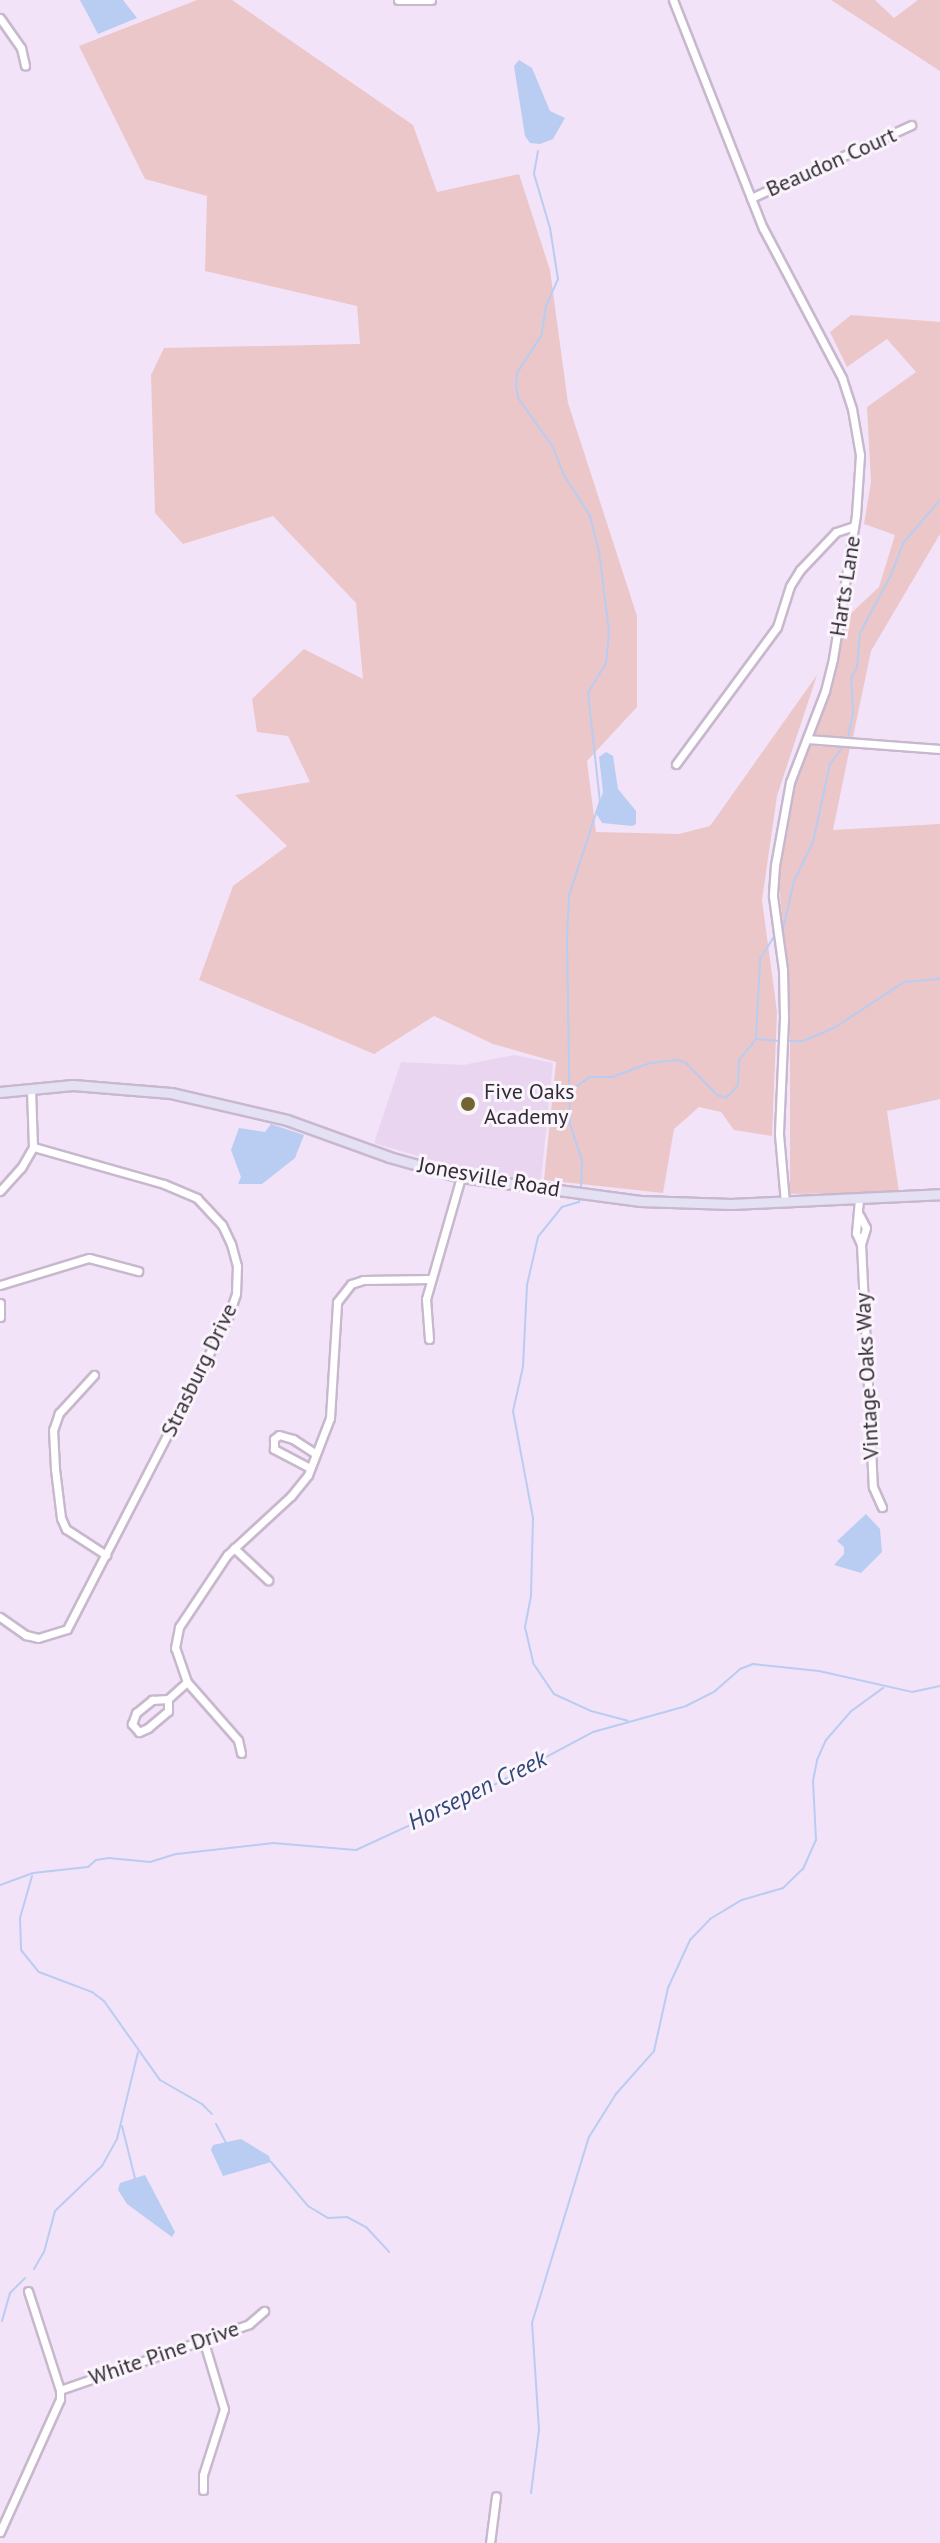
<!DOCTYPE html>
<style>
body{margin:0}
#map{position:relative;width:940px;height:2543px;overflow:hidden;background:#f3e3f8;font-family:"PT Sans",sans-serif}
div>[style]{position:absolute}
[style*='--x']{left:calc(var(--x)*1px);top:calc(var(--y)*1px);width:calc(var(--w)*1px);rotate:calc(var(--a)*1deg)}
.built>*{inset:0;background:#ead5f0}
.green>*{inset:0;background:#ebc7ca}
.water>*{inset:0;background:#b9ccf1}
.stream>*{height:2px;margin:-1px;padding:0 1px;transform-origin:1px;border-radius:1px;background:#b9ccf1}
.roads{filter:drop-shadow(2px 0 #c8b8cd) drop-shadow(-2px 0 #c8b8cd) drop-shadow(0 2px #c8b8cd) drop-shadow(0 -2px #c8b8cd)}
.street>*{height:7px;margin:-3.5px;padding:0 3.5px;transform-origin:3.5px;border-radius:3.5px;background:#fff}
.secondary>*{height:9px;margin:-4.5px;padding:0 4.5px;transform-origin:4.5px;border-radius:4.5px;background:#e4e1f5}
.dots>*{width:22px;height:22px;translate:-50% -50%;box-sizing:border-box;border:4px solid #faf4fc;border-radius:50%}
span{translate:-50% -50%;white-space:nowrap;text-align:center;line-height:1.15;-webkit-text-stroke:6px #faf4fc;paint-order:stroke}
.street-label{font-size:22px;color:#332c35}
.poi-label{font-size:22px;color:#332c35}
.left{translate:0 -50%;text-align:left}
.water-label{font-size:24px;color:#304777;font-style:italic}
</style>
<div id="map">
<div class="built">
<i style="clip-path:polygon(514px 1055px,553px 1063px,541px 1180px,474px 1173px,374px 1143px,401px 1062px,463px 1065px)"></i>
</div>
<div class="green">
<i style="clip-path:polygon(197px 0,232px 0,413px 125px,437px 192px,519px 174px,550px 270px,568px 403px,637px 616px,637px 707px,587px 761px,596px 832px,679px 834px,710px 826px,817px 675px,777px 796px,762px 900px,777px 1012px,772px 1136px,734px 1130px,721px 1112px,699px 1107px,674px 1129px,663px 1193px,544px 1180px,556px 1062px,493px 1044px,434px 1016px,374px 1054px,199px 980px,233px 886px,287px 846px,235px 795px,310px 782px,288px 736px,257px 732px,252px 699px,304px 649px,363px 679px,356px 603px,273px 516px,183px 544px,155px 513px,151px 375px,164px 348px,360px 344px,357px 306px,205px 271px,207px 196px,145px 179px,79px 46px)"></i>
<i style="clip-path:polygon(831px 0,875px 0,894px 18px,918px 0,940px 0,940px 71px)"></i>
<i style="clip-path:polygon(851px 315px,940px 322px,940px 534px,871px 651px,853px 737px,814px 735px,830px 690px,845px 619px,879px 587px,895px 535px,864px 524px,871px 482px,867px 407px,916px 372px,887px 339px,847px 367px,830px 332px)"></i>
<i style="clip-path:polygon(810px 746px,850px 747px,833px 830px,940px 824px,940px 1099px,887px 1111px,899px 1192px,790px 1194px,790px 993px,778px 875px,796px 781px)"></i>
</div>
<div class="water">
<i style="clip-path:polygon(80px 0,123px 0,137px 18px,98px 34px)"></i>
<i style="clip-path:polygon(519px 60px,532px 68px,550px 111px,565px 118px,553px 139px,540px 144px,530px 143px,525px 136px,514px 66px)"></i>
<i style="clip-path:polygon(606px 752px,613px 756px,618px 789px,636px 811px,636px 824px,632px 826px,602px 823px,596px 813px,603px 792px,599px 757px)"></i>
<i style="clip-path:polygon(271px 1124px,304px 1135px,295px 1158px,262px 1184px,238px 1184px,241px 1177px,231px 1150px,239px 1128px,265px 1132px)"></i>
<i style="clip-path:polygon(866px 1514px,880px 1529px,882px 1552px,861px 1573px,834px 1565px,844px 1554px,844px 1547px,837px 1541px)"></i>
<i style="clip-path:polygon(241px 2139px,269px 2156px,271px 2162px,223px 2176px,211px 2150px,213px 2145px)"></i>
<i style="clip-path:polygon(145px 2175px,175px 2232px,172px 2237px,127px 2204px,118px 2190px,120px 2183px)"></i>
</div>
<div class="stream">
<i style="--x:538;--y:151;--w:23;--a:100"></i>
<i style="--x:534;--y:174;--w:56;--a:73.5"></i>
<i style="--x:550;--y:228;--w:52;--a:81.1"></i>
<i style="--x:558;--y:279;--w:30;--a:114"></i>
<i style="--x:546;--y:306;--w:30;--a:99"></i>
<i style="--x:541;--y:336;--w:44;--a:123"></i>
<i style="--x:517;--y:373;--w:12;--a:95"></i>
<i style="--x:516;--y:385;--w:13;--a:81"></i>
<i style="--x:518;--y:398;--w:60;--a:54.5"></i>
<i style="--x:553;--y:447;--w:30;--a:69"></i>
<i style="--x:564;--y:475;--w:49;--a:57.6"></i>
<i style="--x:590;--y:516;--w:36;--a:76"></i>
<i style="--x:599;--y:551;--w:81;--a:82.9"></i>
<i style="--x:609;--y:631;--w:32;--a:95"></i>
<i style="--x:606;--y:663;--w:35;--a:121"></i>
<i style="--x:588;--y:693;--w:109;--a:83.7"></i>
<i style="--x:600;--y:801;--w:100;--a:108.1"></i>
<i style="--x:569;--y:896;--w:43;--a:92.7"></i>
<i style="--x:567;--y:939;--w:185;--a:89.1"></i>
<i style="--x:570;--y:1124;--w:39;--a:72"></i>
<i style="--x:582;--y:1161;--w:30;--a:92"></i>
<i style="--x:848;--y:737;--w:25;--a:-78"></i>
<i style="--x:853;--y:713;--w:35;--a:-93"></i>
<i style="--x:851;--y:678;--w:13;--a:-61"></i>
<i style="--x:857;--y:667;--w:34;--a:-85"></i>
<i style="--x:860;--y:633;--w:66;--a:-61.9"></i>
<i style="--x:891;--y:575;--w:34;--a:-69"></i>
<i style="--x:903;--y:543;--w:57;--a:-49.3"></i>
<i style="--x:783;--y:929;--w:49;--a:-77.1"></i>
<i style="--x:794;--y:881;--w:43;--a:-64"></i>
<i style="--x:813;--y:842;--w:80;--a:-77.7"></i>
<i style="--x:830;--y:764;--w:21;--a:-53"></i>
<i style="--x:757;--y:1039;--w:22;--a:5"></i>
<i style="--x:790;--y:1041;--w:13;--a:0"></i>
<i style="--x:803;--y:1041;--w:34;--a:-23"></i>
<i style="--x:834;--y:1028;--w:84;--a:-33.3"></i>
<i style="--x:904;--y:982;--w:36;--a:-5"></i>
<i style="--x:572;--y:1090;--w:21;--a:-37"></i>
<i style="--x:589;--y:1077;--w:23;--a:0"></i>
<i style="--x:612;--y:1077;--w:40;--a:-20.2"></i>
<i style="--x:650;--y:1063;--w:28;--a:-6"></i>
<i style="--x:678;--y:1060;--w:9;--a:21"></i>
<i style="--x:686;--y:1063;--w:45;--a:45.9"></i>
<i style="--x:717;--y:1095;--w:9;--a:18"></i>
<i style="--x:726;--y:1098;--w:18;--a:-47"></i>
<i style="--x:738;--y:1085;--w:25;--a:-88"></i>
<i style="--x:739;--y:1060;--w:27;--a:-51"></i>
<i style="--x:756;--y:1039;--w:80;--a:-87.1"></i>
<i style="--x:760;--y:959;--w:25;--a:-58"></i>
<i style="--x:580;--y:1197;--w:5;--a:101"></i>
<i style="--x:579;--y:1202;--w:18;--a:164"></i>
<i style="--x:562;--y:1207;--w:38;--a:129"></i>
<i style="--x:538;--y:1237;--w:49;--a:102.9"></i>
<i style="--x:527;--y:1285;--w:82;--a:92.8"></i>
<i style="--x:523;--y:1367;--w:45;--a:102.8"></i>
<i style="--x:513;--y:1411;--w:109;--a:79.4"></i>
<i style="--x:533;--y:1518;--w:78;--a:91.5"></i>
<i style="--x:531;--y:1596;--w:32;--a:101"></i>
<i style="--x:525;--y:1627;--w:37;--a:77"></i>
<i style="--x:533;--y:1663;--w:37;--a:56"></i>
<i style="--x:554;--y:1694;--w:41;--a:24.7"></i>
<i style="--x:591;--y:1711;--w:38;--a:15"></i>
<i style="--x:32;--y:1876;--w:44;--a:105.9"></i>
<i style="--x:20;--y:1918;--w:32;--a:88"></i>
<i style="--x:21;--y:1950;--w:28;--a:51"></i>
<i style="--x:39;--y:1972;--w:57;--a:20.7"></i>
<i style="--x:92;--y:1992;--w:15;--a:37"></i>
<i style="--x:104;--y:2001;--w:97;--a:54.7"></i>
<i style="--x:160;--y:2080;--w:48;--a:29.7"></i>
<i style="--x:202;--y:2104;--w:14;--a:45"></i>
<i style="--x:0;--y:1885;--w:35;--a:-20"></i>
<i style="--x:33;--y:1873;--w:55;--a:-6.2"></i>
<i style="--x:88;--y:1867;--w:11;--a:-41"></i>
<i style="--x:96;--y:1860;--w:13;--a:-9"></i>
<i style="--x:109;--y:1858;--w:41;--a:5.6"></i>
<i style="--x:150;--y:1862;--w:28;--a:-17"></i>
<i style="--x:177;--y:1854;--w:97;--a:-6.5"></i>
<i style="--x:273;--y:1843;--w:83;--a:4.8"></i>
<i style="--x:356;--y:1850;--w:127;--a:-24.7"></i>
<i style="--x:471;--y:1797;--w:138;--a:-28"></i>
<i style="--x:593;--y:1732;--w:97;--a:-15.6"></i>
<i style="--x:686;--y:1706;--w:33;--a:-27"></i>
<i style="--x:715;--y:1691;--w:33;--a:-41"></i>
<i style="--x:740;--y:1669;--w:14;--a:-21"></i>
<i style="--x:753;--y:1664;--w:66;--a:6.1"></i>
<i style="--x:819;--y:1671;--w:95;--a:12.7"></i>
<i style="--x:912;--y:1692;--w:29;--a:-12"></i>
<i style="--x:216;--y:2124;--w:21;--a:62"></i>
<i style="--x:122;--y:2126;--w:54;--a:76"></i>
<i style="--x:271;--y:2162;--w:57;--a:49.9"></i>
<i style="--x:308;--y:2206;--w:23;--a:31"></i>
<i style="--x:328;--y:2218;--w:19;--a:-3"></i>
<i style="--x:347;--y:2217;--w:21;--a:28"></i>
<i style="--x:366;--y:2227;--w:34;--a:47"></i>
<i style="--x:34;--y:2269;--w:20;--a:-60"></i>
<i style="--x:44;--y:2252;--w:42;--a:-75"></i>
<i style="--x:55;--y:2211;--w:65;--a:-43.8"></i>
<i style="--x:102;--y:2166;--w:31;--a:-61"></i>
<i style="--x:117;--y:2139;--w:89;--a:-76.4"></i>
<i style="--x:2;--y:2321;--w:29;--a:-74"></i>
<i style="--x:10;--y:2293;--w:21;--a:-45"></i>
<i style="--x:531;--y:2493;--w:64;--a:-82.8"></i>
<i style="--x:539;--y:2430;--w:107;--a:-93.7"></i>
<i style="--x:532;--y:2323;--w:195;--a:-73"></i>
<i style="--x:589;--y:2137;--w:51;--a:-57.9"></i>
<i style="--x:616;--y:2094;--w:57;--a:-48.5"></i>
<i style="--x:654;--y:2051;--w:65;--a:-77.5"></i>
<i style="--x:668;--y:1988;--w:53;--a:-65.4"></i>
<i style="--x:690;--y:1940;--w:29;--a:-46"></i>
<i style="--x:710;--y:1919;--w:37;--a:-31"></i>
<i style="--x:742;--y:1900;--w:43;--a:-16.3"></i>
<i style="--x:783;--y:1888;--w:28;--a:-44"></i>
<i style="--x:803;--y:1869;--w:32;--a:-66"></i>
<i style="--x:816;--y:1840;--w:59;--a:-92.9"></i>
<i style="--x:813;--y:1781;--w:21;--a:-79"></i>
<i style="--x:817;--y:1760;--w:22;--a:-66"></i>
<i style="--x:826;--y:1740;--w:37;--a:-49"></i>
<i style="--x:850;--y:1712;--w:41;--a:-36"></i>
</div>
<div class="roads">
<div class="street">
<i style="--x:398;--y:0;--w:33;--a:0"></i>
<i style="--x:673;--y:0;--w:245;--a:68.5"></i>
<i style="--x:763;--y:228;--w:170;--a:62.2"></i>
<i style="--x:842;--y:378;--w:33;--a:72"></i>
<i style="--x:852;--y:409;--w:47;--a:80.1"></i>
<i style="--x:860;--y:455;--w:60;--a:93.8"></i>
<i style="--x:856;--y:515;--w:146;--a:99.1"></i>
<i style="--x:833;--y:659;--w:33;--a:104"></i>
<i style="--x:825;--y:691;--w:97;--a:111"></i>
<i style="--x:790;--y:782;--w:84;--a:100.2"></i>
<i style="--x:775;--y:865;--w:31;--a:94"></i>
<i style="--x:773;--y:896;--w:75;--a:82.3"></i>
<i style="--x:783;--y:970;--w:48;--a:88.8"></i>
<i style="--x:784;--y:1018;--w:116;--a:92.5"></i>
<i style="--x:779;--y:1134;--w:68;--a:85"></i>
<i style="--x:0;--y:18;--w:37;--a:55"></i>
<i style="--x:21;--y:48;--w:18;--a:77"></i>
<i style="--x:751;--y:198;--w:176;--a:-24.5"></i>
<i style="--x:807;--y:739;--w:133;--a:4.3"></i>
<i style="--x:676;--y:764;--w:170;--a:-53.6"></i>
<i style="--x:777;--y:627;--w:43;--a:-72.4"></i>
<i style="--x:790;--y:586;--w:19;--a:-58"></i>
<i style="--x:800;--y:570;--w:52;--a:-46.5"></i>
<i style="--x:836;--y:532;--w:19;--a:-18"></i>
<i style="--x:0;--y:1191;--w:31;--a:-48"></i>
<i style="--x:21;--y:1168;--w:24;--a:-60"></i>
<i style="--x:33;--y:1147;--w:58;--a:-92"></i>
<i style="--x:859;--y:1199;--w:34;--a:95"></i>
<i style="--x:856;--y:1233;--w:12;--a:66"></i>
<i style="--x:861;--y:1244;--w:243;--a:87.2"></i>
<i style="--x:873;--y:1487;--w:22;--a:66"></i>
<i style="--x:860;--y:1216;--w:13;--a:63"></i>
<i style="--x:866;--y:1228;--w:17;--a:107"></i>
<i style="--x:0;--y:1285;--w:93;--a:-16.9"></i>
<i style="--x:89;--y:1258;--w:51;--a:14.9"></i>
<i style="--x:0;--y:1303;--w:14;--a:90"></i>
<i style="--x:429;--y:1339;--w:40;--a:-94.3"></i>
<i style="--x:426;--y:1299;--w:127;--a:-74"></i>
<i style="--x:94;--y:1375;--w:52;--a:132.6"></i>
<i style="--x:59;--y:1413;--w:18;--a:109"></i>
<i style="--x:53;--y:1430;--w:39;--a:87"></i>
<i style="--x:55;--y:1469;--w:49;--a:83"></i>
<i style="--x:61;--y:1518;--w:12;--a:66"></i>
<i style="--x:66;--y:1529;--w:48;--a:33"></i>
<i style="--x:310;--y:1468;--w:41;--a:-152.2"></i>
<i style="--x:274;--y:1449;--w:10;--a:-90"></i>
<i style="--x:274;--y:1439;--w:6;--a:-39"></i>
<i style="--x:279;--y:1435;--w:15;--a:16"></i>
<i style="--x:293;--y:1439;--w:27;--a:33"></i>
<i style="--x:234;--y:1548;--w:47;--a:43.3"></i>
<i style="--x:0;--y:1617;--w:32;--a:35"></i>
<i style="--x:26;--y:1635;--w:12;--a:14"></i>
<i style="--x:38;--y:1638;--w:30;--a:-17"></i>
<i style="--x:67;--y:1629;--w:351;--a:-62.7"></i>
<i style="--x:228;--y:1317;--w:24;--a:-71"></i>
<i style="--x:236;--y:1294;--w:28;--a:-88"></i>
<i style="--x:237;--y:1266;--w:23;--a:-105"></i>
<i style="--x:231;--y:1244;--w:21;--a:-115"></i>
<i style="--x:222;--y:1225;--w:37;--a:-133"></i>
<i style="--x:197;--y:1198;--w:36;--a:-157"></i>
<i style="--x:164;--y:1184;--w:136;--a:-164.2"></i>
<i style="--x:168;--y:1699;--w:12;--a:90"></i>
<i style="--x:168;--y:1711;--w:26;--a:140"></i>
<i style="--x:148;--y:1728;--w:10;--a:156"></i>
<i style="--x:139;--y:1732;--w:11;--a:-131"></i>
<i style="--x:132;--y:1724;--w:12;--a:-70"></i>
<i style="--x:136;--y:1713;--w:21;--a:-39"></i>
<i style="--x:152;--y:1700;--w:16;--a:-4"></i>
<i style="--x:168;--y:1699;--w:25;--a:-42"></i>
<i style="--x:241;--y:1753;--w:13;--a:-103"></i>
<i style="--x:238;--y:1740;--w:77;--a:-131.3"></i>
<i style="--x:187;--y:1682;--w:36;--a:-109"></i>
<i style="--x:175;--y:1648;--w:21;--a:-79"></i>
<i style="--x:179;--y:1627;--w:87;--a:-56.3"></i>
<i style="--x:227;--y:1555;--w:87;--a:-42.7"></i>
<i style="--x:291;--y:1496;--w:27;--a:-51"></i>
<i style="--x:308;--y:1475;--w:61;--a:-68.9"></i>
<i style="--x:330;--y:1418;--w:116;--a:-86.5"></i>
<i style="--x:337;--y:1302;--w:23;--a:-52"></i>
<i style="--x:351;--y:1284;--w:13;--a:-18"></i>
<i style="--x:363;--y:1280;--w:68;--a:-0.8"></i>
<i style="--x:203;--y:2339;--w:73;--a:73.3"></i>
<i style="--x:224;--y:2409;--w:69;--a:107.7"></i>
<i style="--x:203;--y:2475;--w:15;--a:90"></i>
<i style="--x:60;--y:2390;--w:200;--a:-19.2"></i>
<i style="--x:249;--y:2324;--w:20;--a:-41"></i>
<i style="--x:0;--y:2532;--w:146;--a:-65.7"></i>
<i style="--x:60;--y:2399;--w:9;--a:-90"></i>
<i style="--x:60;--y:2390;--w:104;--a:-107.9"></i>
<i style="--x:490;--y:2543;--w:47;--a:-82.7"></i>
</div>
<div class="secondary">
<i style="--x:0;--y:1092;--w:73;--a:-5.5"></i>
<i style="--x:73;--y:1085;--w:98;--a:4.7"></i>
<i style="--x:171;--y:1093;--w:119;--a:13.1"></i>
<i style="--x:287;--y:1120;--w:109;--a:19.9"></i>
<i style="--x:389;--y:1157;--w:75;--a:15.5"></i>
<i style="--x:461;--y:1177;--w:181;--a:7.6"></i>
<i style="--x:640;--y:1201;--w:91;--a:1.9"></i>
<i style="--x:731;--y:1204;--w:209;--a:-2.7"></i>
</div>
</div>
<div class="dots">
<i style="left:468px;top:1104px;background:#736532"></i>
</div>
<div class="street-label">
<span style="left:831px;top:162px;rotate:-24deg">Beaudon Court</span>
<span style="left:845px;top:586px;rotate:-81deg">Harts Lane</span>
<span style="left:489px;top:1177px;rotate:10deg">Jonesville Road</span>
<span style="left:199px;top:1370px;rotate:-64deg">Strasburg Drive</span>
<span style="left:867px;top:1376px;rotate:-93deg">Vintage Oaks Way</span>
<span style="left:164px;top:2353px;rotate:-19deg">White Pine Drive</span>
</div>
<div class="poi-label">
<span class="left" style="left:484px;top:1104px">Five Oaks<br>Academy</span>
</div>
<div class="water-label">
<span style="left:477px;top:1790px;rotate:-26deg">Horsepen Creek</span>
</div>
</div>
